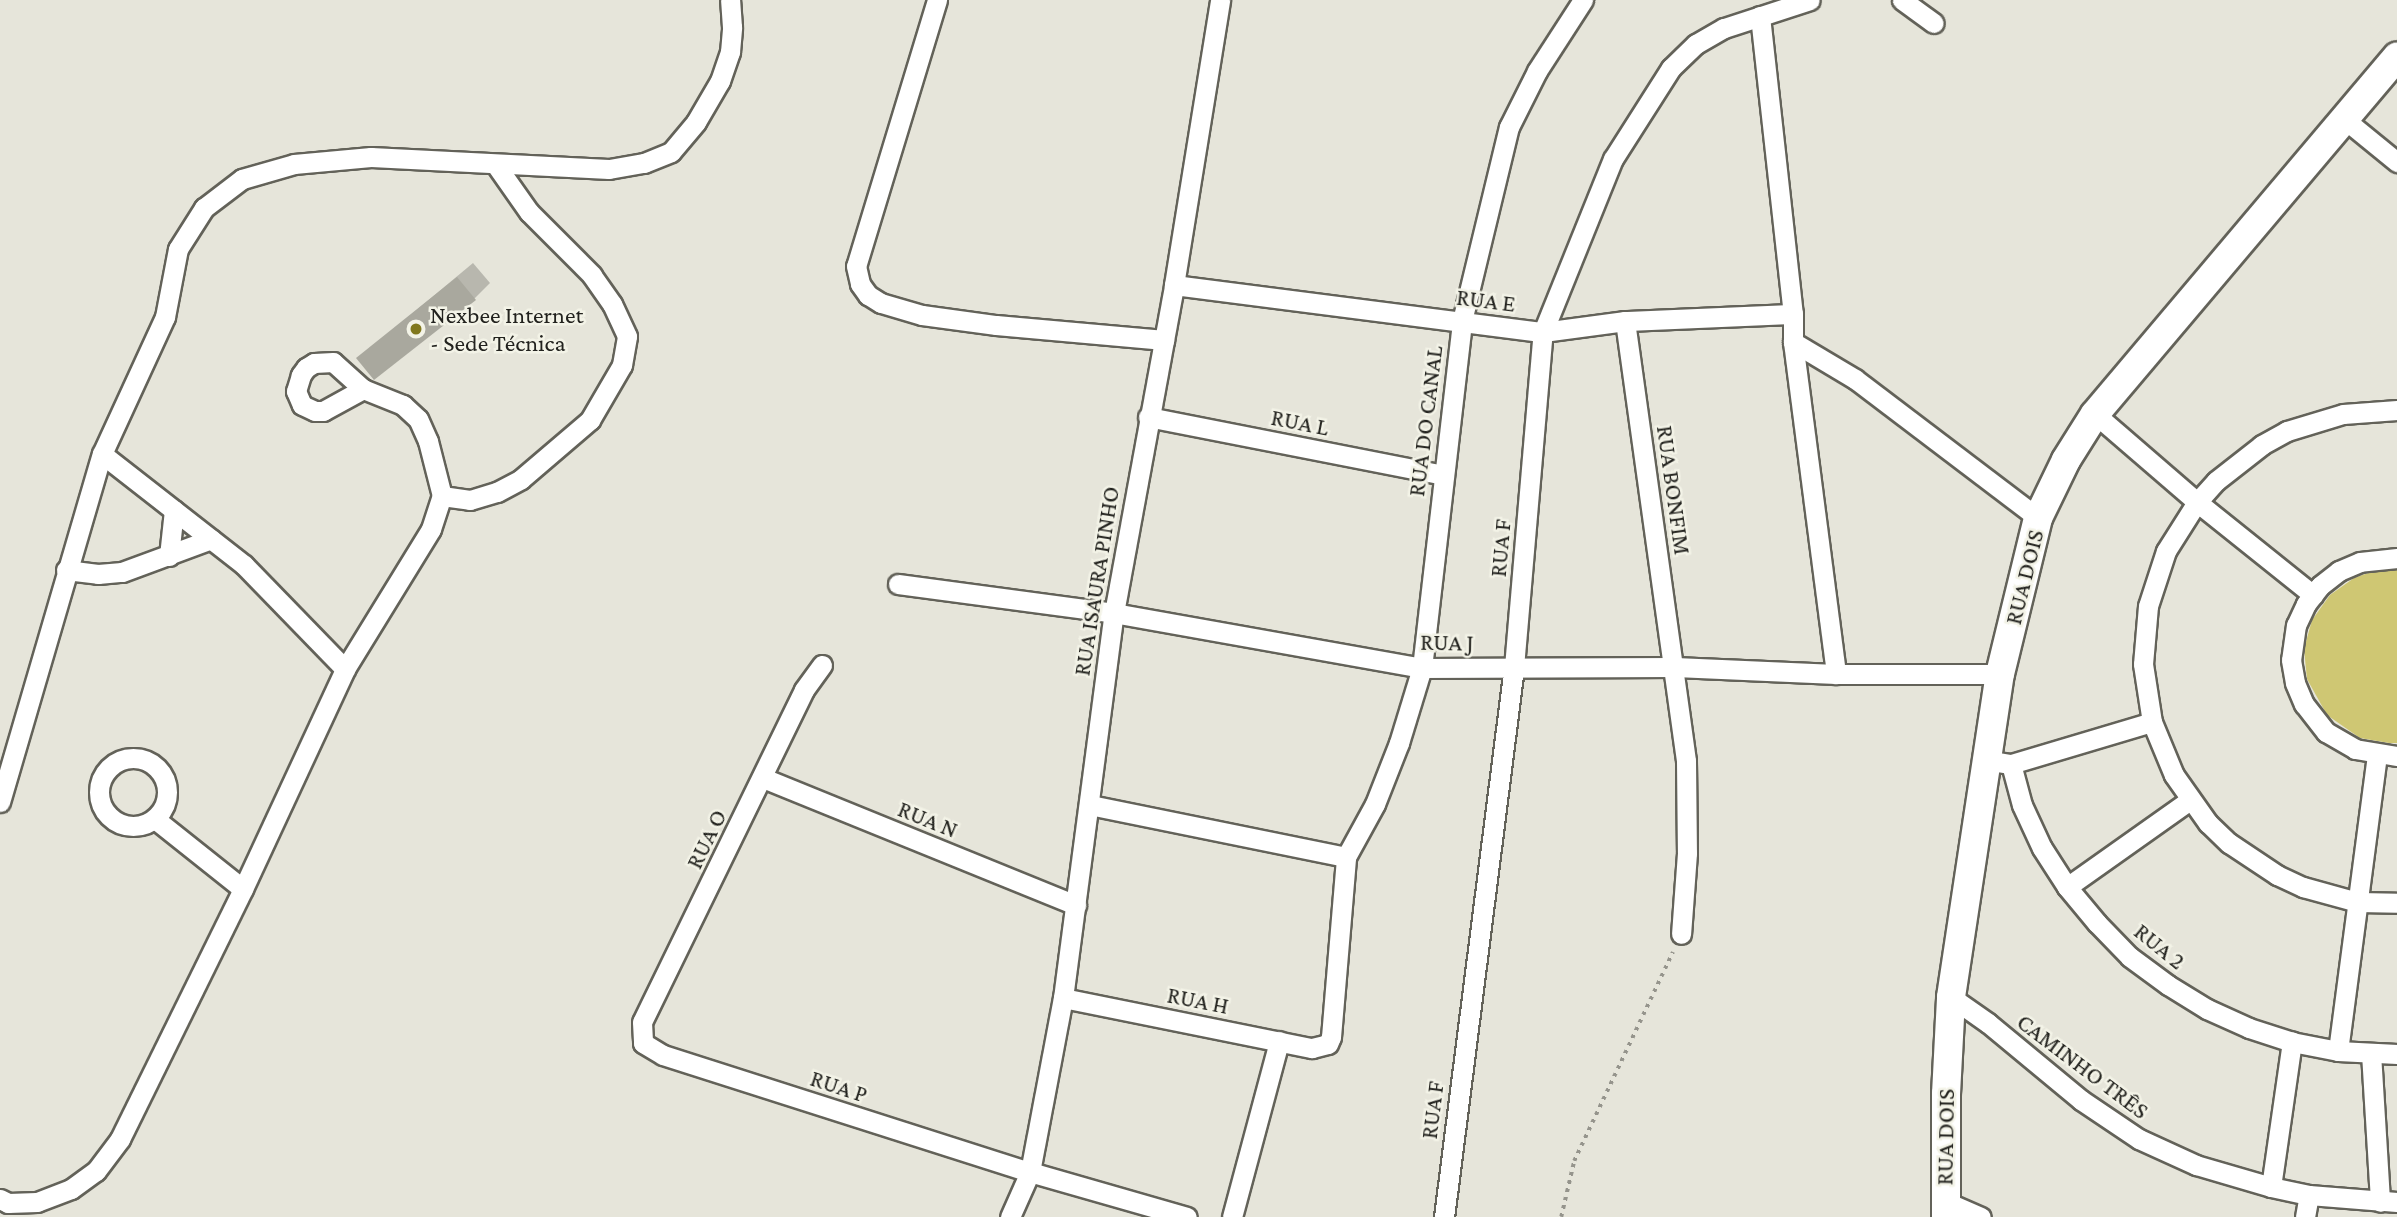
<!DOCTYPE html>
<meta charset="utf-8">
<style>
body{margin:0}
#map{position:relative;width:2397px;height:1217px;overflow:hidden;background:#e6e5da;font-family:"Crimson Pro",serif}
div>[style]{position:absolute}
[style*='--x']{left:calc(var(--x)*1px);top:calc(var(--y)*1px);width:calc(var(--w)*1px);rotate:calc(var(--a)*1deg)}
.green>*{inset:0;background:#cfc773}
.shadow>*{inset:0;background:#0003}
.building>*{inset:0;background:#a9a89e}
.path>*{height:3.5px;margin-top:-1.75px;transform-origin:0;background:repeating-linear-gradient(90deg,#95948c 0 3.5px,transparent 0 8.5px)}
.roads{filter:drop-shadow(2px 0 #636259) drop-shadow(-2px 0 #636259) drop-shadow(0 2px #636259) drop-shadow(0 -2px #636259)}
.street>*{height:19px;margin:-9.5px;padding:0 9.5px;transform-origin:9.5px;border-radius:9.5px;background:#fff}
.street>.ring{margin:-9.5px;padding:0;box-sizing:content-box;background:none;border:19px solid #fff;border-radius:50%}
.secondary>*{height:28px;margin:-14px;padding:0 14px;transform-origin:14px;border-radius:14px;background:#fff}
.dots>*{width:19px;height:19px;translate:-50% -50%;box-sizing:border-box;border:4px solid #f3f3e7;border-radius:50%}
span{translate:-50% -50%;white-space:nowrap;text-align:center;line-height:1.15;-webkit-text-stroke:5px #f3f3e7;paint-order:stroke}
.street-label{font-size:24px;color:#22221e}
.poi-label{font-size:24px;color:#22221e}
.left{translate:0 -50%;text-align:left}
</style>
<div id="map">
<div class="green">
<i style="clip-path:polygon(2394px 570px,2397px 570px,2397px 743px,2389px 743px,2360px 738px,2327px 715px,2307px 679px,2304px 649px,2312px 620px,2330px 595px,2354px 578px,2374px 571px)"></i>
</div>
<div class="shadow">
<i style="clip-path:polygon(473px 263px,490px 283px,475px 298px,359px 358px)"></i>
</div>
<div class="building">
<i style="clip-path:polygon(457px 277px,476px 300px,374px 380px,356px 358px)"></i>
</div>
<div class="path">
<i style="--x:1561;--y:1217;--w:57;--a:-76.9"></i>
<i style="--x:1574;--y:1161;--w:231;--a:-64.7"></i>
</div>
<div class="roads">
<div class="street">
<i style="--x:937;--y:0;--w:278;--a:106.9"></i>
<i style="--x:856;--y:266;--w:18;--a:77"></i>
<i style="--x:860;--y:284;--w:14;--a:54"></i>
<i style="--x:868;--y:295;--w:15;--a:32"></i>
<i style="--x:881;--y:303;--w:43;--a:16.3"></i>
<i style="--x:922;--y:315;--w:75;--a:7.7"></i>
<i style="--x:996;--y:325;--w:169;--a:5.1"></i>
<i style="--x:1902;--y:0;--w:39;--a:36"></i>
<i style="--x:1760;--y:16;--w:300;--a:83.7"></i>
<i style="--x:1793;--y:314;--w:28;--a:90"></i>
<i style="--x:1793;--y:342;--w:335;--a:82.6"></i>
<i style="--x:2343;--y:118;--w:70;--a:39.2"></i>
<i style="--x:1174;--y:285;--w:372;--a:7.3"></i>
<i style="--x:1543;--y:332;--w:83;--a:-7.6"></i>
<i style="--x:1625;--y:321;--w:168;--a:-2.4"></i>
<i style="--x:1625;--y:321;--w:444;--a:82.1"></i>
<i style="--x:1686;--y:761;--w:92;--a:89.4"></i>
<i style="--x:1687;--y:853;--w:81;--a:94.2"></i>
<i style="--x:1793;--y:342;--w:72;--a:30.8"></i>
<i style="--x:1855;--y:379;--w:230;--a:37.2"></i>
<i style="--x:2397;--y:410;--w:54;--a:175.8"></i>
<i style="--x:2343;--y:414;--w:59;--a:163.1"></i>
<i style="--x:2287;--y:431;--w:29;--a:151"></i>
<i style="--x:2262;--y:445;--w:58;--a:142"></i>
<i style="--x:2216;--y:481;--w:28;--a:132"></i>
<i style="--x:2197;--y:502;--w:58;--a:122.3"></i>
<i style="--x:2166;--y:551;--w:58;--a:108.1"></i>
<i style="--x:2148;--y:606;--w:58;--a:94.9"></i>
<i style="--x:2143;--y:664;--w:59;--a:81.2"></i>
<i style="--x:2152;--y:722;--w:57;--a:67.5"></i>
<i style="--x:2174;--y:775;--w:59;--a:54.7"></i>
<i style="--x:2208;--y:823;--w:29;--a:44"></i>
<i style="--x:2229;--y:843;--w:58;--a:33.7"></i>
<i style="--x:2277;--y:875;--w:29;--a:25"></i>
<i style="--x:2303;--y:887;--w:57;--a:15.3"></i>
<i style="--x:2358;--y:902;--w:39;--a:1"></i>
<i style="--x:2095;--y:414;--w:135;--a:40.8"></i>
<i style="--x:2197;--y:502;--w:149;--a:38.7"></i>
<i style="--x:1148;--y:417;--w:301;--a:11.1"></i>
<i style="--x:102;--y:454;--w:180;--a:38"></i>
<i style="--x:244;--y:565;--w:145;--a:45.8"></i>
<i style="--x:442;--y:496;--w:28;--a:8"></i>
<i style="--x:470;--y:500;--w:28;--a:-17"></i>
<i style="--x:497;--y:492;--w:27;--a:-28"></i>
<i style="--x:521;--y:479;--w:91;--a:-40.5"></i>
<i style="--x:590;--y:420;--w:64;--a:-59.8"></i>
<i style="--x:622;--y:365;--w:29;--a:-80"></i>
<i style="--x:627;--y:336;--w:35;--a:-115"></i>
<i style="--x:612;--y:304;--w:35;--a:-125"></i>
<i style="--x:592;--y:275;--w:89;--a:-135"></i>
<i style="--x:529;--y:212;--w:57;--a:-125.1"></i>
<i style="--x:169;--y:556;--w:46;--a:-83.8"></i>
<i style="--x:2397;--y:558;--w:37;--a:174"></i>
<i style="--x:2360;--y:562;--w:23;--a:157"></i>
<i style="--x:2339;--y:571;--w:24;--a:142"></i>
<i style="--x:2320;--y:586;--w:23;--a:128"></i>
<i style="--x:2306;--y:604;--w:23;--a:115"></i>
<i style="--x:2296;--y:625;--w:35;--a:98"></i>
<i style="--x:2291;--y:660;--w:23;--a:80"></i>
<i style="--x:2295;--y:683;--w:23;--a:67"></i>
<i style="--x:2304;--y:704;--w:36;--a:52"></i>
<i style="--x:2326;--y:732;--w:34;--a:30"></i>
<i style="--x:2355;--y:749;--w:43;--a:9.5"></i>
<i style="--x:66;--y:570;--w:32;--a:7"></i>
<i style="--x:98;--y:574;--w:24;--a:-5"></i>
<i style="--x:122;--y:572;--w:95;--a:-20.3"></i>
<i style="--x:898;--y:584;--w:218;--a:7.6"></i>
<i style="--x:1114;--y:613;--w:313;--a:10.1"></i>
<i style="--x:1422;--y:668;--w:253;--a:-0.2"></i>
<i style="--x:1675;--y:667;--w:161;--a:2.5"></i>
<i style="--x:1836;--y:674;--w:164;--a:0"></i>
<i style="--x:822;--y:665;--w:31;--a:126"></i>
<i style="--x:804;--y:690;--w:369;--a:116"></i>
<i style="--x:642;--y:1022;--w:21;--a:87"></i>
<i style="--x:643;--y:1043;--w:23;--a:31"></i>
<i style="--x:663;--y:1055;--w:385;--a:17.7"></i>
<i style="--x:1030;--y:1172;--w:163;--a:16"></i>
<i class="ring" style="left:99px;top:758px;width:49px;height:49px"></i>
<i style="--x:1985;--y:760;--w:26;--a:9"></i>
<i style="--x:2011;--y:764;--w:42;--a:75"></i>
<i style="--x:2022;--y:805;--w:47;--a:65.1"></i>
<i style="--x:2042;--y:848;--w:46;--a:57.3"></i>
<i style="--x:2067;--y:887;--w:47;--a:50.2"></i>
<i style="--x:2097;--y:923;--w:47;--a:45.9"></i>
<i style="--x:2130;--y:957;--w:47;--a:36.4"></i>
<i style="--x:2168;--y:985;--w:46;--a:31.6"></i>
<i style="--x:2207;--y:1009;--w:46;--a:24.3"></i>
<i style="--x:2249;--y:1028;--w:45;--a:18"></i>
<i style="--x:2292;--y:1042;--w:47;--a:11.1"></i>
<i style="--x:2338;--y:1051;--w:59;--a:2.9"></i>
<i style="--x:2011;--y:764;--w:147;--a:-16.6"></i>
<i style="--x:763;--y:778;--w:338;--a:22.1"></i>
<i style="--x:0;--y:802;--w:363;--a:-73.7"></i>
<i style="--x:102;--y:454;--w:151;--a:-65.3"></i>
<i style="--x:165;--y:317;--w:69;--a:-79.2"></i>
<i style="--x:178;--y:249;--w:49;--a:-57.6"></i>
<i style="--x:204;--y:208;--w:48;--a:-37.3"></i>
<i style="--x:242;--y:179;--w:54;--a:-16.1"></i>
<i style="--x:294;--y:164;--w:77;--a:-5.2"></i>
<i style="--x:371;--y:157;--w:238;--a:2.9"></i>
<i style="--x:609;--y:169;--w:36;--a:-10"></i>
<i style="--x:644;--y:163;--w:29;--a:-22"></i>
<i style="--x:671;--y:152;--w:39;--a:-50"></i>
<i style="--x:696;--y:122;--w:48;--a:-59.7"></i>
<i style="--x:720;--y:81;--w:31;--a:-71"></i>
<i style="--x:730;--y:52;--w:25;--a:-85"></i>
<i style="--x:732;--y:27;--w:27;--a:-94"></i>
<i style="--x:1090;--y:805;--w:261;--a:11.5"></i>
<i style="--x:155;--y:819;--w:112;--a:38.5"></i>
<i style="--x:2067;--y:887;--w:151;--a:-35.3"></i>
<i style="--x:1951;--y:997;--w:45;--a:35.1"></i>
<i style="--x:1988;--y:1023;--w:121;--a:39.6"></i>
<i style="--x:2081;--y:1100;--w:70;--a:33.9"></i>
<i style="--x:2139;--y:1139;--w:63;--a:24.5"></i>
<i style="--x:2196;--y:1165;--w:78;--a:16.3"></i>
<i style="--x:2271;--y:1187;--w:39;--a:12"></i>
<i style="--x:2309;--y:1195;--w:88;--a:4.5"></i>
<i style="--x:1063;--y:998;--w:254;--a:11.4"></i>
<i style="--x:1312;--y:1048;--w:16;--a:-14"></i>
<i style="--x:1328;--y:1044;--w:8;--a:-67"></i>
<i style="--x:1331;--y:1037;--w:181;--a:-85.2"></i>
<i style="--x:1346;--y:857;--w:60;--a:-61.3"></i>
<i style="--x:1375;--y:804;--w:66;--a:-68.5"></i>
<i style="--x:1399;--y:743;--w:78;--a:-73"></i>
<i style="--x:1422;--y:668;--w:349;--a:-83.4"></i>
<i style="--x:1462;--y:321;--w:200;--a:-76.4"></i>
<i style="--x:1509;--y:127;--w:63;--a:-63.4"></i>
<i style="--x:1537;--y:71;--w:85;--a:-57.1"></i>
<i style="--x:2338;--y:1051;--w:299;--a:-82.5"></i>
<i style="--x:2371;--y:1053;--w:149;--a:86.5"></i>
<i style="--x:2271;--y:1187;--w:147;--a:-81.8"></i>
<i style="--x:0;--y:1199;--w:9;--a:27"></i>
<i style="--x:8;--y:1203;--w:29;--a:-2"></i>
<i style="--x:37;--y:1202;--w:36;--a:-21"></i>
<i style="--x:71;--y:1189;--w:31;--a:-36"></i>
<i style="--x:96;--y:1171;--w:40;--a:-53"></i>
<i style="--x:120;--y:1139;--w:279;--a:-63.8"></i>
<i style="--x:243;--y:889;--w:242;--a:-65.1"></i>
<i style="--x:345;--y:669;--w:164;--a:-58.4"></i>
<i style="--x:431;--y:529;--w:35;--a:-72"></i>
<i style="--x:442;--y:496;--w:57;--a:-104.3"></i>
<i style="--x:428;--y:441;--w:24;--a:-114"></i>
<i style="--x:418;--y:419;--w:21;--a:-137"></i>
<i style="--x:403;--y:405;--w:43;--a:-158.2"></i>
<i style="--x:363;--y:389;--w:40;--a:-138"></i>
<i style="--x:333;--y:362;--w:19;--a:177"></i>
<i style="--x:314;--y:363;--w:9;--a:148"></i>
<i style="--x:306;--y:368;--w:9;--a:126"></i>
<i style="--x:301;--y:375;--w:17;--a:107"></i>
<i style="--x:296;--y:391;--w:15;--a:67"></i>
<i style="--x:302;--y:405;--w:14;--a:25"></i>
<i style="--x:315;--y:411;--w:8;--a:0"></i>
<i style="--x:323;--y:411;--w:46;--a:-28.8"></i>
<i style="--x:1944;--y:1201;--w:40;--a:23.4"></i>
<i style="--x:1010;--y:1217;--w:49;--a:-66"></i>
<i style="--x:1030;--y:1172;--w:177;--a:-79.3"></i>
<i style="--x:1063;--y:998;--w:388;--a:-82.5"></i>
<i style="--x:1114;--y:613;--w:333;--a:-79.6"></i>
<i style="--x:1174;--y:285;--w:289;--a:-80.8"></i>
<i style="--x:1232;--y:1217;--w:182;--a:-75"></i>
<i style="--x:1444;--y:1217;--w:554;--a:-82.75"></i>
<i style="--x:1514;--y:667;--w:336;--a:-85.1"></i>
<i style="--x:1543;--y:332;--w:187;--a:-68"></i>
<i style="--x:1613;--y:159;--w:108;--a:-57.5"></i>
<i style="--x:1671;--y:68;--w:35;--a:-44"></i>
<i style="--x:1696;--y:44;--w:32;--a:-30"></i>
<i style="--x:1724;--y:28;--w:90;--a:-18"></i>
<i style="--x:2305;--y:1217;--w:22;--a:-80"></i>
</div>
<div class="secondary">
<i style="--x:1946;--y:1217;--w:123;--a:-90"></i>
<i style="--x:1946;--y:1094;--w:97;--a:-87"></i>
<i style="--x:1951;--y:997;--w:327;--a:-81.4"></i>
<i style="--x:2000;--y:674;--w:161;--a:-76.3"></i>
<i style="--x:2038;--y:518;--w:64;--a:-64.2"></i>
<i style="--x:2066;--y:460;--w:54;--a:-57.8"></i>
<i style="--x:2095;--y:414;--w:468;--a:-49.8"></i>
</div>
</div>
<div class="dots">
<i style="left:416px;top:329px;background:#81781d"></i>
</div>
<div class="street-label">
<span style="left:1486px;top:300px;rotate:7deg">RUA E</span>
<span style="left:1425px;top:421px;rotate:-83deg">RUA DO CANAL</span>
<span style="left:1300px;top:422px;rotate:11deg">RUA L</span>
<span style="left:1674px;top:490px;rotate:82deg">RUA BONFIM</span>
<span style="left:1500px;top:548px;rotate:-85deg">RUA F</span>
<span style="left:2024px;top:577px;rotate:-76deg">RUA DOIS</span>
<span style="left:1096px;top:581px;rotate:-81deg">RUA ISAURA PINHO</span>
<span style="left:1447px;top:642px;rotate:1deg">RUA J</span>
<span style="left:928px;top:819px;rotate:22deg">RUA N</span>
<span style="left:706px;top:839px;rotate:-64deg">RUA O</span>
<span style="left:2160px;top:946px;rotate:39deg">RUA 2</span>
<span style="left:1198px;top:1000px;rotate:11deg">RUA H</span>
<span style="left:2083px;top:1066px;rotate:37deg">CAMINHO TRÊS</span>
<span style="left:839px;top:1086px;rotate:18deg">RUA P</span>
<span style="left:1432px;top:1110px;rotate:-83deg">RUA F</span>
<span style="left:1945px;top:1137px;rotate:-89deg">RUA DOIS</span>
</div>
<div class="poi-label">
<span class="left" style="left:430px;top:329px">Nexbee Internet<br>- Sede Técnica</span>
</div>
</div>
